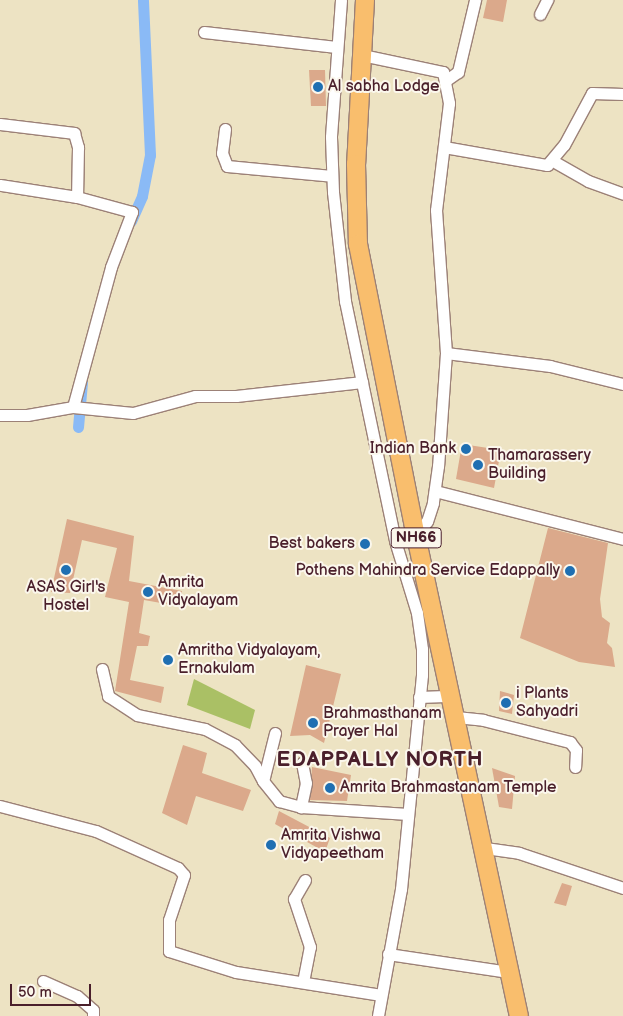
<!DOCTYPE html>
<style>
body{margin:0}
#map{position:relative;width:623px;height:1016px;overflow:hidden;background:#ede3c3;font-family:"Balsamiq Sans",sans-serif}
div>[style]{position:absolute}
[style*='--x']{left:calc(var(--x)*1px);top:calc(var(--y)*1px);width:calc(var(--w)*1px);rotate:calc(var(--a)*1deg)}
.green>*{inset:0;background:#aac065}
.canal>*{height:11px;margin:-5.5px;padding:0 5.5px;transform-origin:5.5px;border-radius:5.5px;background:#8abaf6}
.building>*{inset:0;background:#dba98b}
.roads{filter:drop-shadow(1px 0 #9c8177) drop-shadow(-1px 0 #9c8177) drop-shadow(0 1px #9c8177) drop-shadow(0 -1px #9c8177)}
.minor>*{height:11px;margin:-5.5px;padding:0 5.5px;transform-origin:5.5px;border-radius:5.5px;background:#fff}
.highway>*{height:18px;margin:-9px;padding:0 9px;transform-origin:9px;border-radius:9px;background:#f9be6d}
.dots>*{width:14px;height:14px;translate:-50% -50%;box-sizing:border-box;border:2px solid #fbf7ec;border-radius:50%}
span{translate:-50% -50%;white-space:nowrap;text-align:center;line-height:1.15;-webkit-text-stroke:4px #fbf7ec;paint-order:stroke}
.shield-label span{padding:1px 4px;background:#fbf7ec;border:1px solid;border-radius:4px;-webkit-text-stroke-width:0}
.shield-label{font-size:15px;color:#4a1f2b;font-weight:700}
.poi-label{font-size:16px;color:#4a1f2b}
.left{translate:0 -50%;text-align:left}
.right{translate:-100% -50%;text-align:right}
.district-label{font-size:21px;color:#4a1f2b;font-weight:700;letter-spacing:1px}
.scale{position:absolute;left:10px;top:984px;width:81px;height:22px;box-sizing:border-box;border:2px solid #4a1f2b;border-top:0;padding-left:6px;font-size:15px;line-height:18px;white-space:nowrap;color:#4a1f2b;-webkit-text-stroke:4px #fbf7ec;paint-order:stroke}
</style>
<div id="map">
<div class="green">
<i style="clip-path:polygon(194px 679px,255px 710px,250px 729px,187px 705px)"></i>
</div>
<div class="canal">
<i style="--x:131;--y:221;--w:27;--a:-66"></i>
<i style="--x:142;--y:196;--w:42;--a:-79"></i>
<i style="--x:150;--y:155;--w:155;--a:-92.6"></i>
<i style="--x:78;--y:427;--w:45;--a:-84.9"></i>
</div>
<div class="building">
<i style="clip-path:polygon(487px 0,507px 0,503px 22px,483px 18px)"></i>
<i style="clip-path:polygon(309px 70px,325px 70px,326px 106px,311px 106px)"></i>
<i style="clip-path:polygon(462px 444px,501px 450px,494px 488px,456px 479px)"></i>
<i style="clip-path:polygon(67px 519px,134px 536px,129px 581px,182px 591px,178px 606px,144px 600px,139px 633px,150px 636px,148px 646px,137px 646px,130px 680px,164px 687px,161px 703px,115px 691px,129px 602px,105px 597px,117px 548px,82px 540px,70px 593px,51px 592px)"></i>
<i style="clip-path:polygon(548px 528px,608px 543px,600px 599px,602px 617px,610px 623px,607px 643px,612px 648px,615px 667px,579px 662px,520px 638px)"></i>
<i style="clip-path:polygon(306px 665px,341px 674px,324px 743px,310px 735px,290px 736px)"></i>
<i style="clip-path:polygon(500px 691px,514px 695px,512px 714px,499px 711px)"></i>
<i style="clip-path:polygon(183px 745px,207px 753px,202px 773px,251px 790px,243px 811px,196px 796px,187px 825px,162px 813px)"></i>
<i style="clip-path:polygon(312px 767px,351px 775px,347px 801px,310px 800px)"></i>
<i style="clip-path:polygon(492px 768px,515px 776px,512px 809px,499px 807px)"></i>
<i style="clip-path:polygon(279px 811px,330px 838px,325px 852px,275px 824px)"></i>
<i style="clip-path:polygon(562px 883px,572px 886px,566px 906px,554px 903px)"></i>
</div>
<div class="roads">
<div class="minor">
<i style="--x:341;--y:0;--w:137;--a:94.2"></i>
<i style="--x:331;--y:137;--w:55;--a:87.9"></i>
<i style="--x:333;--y:192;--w:110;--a:83.7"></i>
<i style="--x:345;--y:301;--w:245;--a:78.2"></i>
<i style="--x:395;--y:541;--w:75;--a:73"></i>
<i style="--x:417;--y:613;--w:36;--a:82"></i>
<i style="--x:422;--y:649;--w:26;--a:90"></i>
<i style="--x:422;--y:675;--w:215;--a:95.6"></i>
<i style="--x:401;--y:889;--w:129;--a:100.3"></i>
<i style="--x:540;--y:14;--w:16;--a:-63"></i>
<i style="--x:204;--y:32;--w:133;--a:6.5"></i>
<i style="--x:362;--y:55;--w:83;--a:11.9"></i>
<i style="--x:443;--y:72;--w:32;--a:79"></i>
<i style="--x:449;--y:103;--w:108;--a:96.9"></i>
<i style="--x:436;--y:210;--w:143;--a:86"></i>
<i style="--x:446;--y:353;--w:113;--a:94"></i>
<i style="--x:438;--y:466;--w:37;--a:98"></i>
<i style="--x:433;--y:503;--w:19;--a:108"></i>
<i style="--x:427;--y:521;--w:19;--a:126"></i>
<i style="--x:445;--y:81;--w:16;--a:-35"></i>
<i style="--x:458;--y:72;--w:74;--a:-76.7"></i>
<i style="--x:0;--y:124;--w:75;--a:6.9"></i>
<i style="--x:74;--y:133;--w:15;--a:74"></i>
<i style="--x:78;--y:147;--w:50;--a:91.1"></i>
<i style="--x:77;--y:197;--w:78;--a:-171.1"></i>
<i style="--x:225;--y:129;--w:24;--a:97"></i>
<i style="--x:222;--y:153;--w:14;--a:69"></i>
<i style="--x:227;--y:166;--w:105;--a:5.4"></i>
<i style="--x:444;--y:147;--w:105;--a:9.9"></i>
<i style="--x:547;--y:165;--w:26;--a:-50"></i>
<i style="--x:564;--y:145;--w:59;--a:-61.7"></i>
<i style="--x:592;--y:93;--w:31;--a:2"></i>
<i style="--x:553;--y:161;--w:40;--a:29.7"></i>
<i style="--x:588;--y:181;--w:37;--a:20"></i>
<i style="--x:446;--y:353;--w:105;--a:7.1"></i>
<i style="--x:550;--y:366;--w:75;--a:13.9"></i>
<i style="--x:73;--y:407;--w:145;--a:-74.8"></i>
<i style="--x:111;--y:267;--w:59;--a:-69.1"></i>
<i style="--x:132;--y:212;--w:57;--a:-164.7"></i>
<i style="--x:0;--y:415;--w:27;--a:0"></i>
<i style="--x:27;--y:415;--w:47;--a:-9.9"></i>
<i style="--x:73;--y:407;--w:60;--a:5.7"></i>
<i style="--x:133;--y:413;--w:64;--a:-15.3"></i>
<i style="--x:195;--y:396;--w:41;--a:0"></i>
<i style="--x:236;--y:396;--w:127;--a:-6.3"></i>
<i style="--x:435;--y:491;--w:194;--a:14.3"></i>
<i style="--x:102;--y:669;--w:28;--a:77"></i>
<i style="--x:108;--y:696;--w:35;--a:33"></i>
<i style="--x:137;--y:715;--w:69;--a:11.6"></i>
<i style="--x:205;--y:729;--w:34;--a:28"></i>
<i style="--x:235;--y:745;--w:29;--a:46"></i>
<i style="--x:255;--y:766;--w:17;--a:62"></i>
<i style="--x:419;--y:697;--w:33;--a:-2"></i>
<i style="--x:456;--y:717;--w:27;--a:6"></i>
<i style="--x:483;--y:720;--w:90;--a:14.2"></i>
<i style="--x:570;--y:742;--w:10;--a:53"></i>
<i style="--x:576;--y:750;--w:17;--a:93"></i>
<i style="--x:275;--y:733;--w:49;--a:104"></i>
<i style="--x:263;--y:781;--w:26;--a:51"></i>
<i style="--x:279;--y:801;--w:23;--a:15"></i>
<i style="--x:302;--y:763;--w:20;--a:79"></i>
<i style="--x:306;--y:783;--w:25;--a:102"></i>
<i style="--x:301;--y:807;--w:107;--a:3.7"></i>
<i style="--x:0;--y:806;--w:99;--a:14.6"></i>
<i style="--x:96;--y:831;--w:90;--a:24.3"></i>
<i style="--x:178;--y:868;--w:9;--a:49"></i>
<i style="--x:184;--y:875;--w:47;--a:108.4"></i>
<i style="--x:169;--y:920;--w:31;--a:90"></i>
<i style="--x:169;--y:951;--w:70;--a:17.4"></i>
<i style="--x:236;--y:972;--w:147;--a:9"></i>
<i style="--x:485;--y:848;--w:34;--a:8"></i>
<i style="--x:519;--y:853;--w:110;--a:18.6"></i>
<i style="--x:388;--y:954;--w:122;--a:8.5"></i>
<i style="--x:43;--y:981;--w:37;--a:24"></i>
<i style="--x:77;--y:996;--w:21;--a:41"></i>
<i style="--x:93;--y:1010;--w:6;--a:90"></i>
<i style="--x:303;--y:982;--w:36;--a:-79"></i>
<i style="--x:310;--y:947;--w:51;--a:-108.4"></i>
<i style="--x:294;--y:899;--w:22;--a:-60"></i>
</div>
<div class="highway">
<i style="--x:365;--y:0;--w:164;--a:93.1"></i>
<i style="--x:356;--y:164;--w:80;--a:88.6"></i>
<i style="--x:358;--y:244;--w:298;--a:78.8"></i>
<i style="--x:416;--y:536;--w:491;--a:77.9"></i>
</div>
</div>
<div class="dots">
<i style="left:318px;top:87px;background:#1f6fb2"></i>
<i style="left:466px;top:449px;background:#1f6fb2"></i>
<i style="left:478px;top:465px;background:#1f6fb2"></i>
<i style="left:365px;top:544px;background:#1f6fb2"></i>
<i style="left:66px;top:570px;background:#1f6fb2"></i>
<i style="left:570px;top:571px;background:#1f6fb2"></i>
<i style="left:148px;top:592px;background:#1f6fb2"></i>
<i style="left:168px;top:660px;background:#1f6fb2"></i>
<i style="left:506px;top:703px;background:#1f6fb2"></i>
<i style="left:313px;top:723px;background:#1f6fb2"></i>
<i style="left:330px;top:788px;background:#1f6fb2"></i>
<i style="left:271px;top:845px;background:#1f6fb2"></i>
</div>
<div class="shield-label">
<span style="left:416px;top:538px">NH66</span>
</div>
<div class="poi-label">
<span class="left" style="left:328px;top:87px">Al sabha Lodge</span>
<span class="right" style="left:456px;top:449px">Indian Bank</span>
<span class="left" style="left:488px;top:465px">Thamarassery<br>Building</span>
<span class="right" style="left:355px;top:544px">Best bakers</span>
<span class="right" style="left:560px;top:571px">Pothens Mahindra Service Edappally</span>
<span class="left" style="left:158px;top:592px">Amrita<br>Vidyalayam</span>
<span style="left:66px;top:597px">ASAS Girl's<br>Hostel</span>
<span class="left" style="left:178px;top:660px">Amritha Vidyalayam,<br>Ernakulam</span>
<span class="left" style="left:516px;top:703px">i Plants<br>Sahyadri</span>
<span class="left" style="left:323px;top:723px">Brahmasthanam<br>Prayer Hal</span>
<span class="left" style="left:340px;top:788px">Amrita Brahmastanam Temple</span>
<span class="left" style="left:281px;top:845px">Amrita Vishwa<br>Vidyapeetham</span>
</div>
<div class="district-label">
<span style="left:380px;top:760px">EDAPPALLY NORTH</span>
</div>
<div class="scale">50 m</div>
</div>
